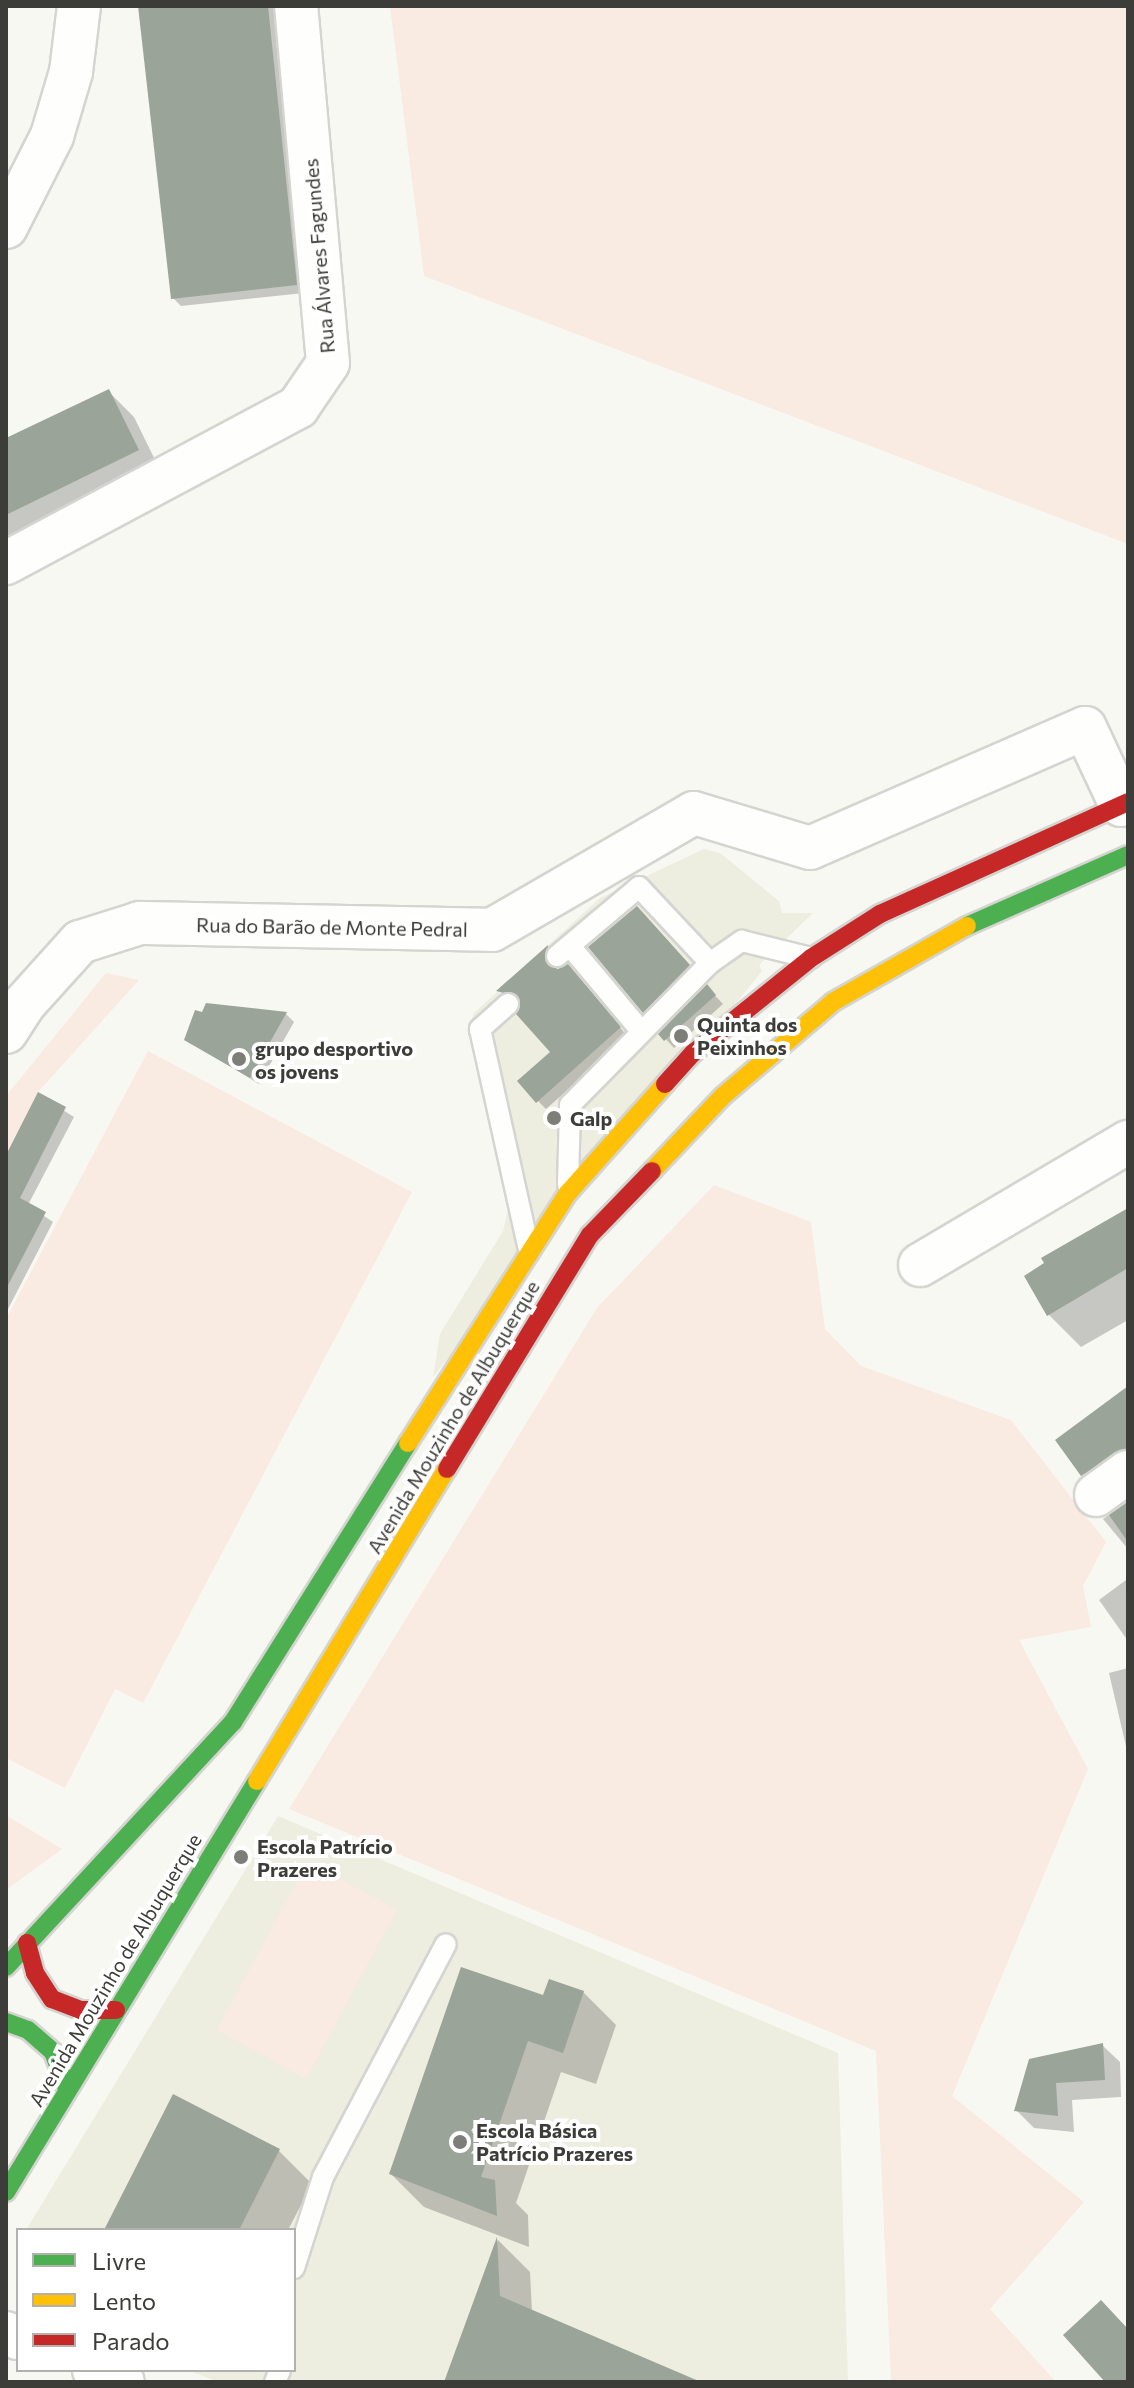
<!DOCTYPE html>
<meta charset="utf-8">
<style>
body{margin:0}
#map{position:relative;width:1134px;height:2388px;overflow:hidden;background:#f8f8f3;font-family:Commissioner,sans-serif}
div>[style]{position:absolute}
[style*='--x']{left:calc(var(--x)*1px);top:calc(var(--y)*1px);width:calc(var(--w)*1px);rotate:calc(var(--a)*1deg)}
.built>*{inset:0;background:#edede0}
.green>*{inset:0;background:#f9eae2}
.shadow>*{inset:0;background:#0003}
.building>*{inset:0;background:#9ba498}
.roads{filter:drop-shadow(2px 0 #d4d4d0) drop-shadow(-2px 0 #d4d4d0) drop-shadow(0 2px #d4d4d0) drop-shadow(0 -2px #d4d4d0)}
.lane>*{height:20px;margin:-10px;padding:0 10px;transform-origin:10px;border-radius:10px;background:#fefefd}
.street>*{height:42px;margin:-21px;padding:0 21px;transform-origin:21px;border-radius:21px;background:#fefefd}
.fast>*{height:18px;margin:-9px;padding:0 9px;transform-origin:9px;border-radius:9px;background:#4caf50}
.slow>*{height:18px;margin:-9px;padding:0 9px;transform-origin:9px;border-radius:9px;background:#ffc107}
.jam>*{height:18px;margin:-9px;padding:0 9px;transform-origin:9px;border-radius:9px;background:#c62828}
.dots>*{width:22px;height:22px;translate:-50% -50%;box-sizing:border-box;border:4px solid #fff;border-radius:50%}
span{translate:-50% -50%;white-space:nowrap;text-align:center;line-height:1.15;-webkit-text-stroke:8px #fff;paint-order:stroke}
.street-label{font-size:20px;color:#3c3c38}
.poi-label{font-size:20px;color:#3c3c38;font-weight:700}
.left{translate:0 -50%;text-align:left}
.frame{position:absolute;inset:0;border:8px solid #3c3c38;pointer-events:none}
.legend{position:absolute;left:16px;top:2228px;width:280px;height:144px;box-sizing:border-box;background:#fff;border:2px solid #b1b1af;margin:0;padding:10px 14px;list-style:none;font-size:24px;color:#3c3c38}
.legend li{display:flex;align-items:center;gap:16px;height:40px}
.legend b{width:40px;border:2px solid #b1b1af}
</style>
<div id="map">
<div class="built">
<i style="clip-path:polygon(704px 849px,720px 853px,779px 901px,782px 913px,813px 913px,759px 965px,762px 971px,433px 1377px,440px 1334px,503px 1231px,509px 1205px,470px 1031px,473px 1014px,600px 898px)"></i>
<i style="clip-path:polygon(278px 1816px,838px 2053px,848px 2382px,218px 2382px,188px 2370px,294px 2370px,294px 2230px,26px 2230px)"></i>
</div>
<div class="green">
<i style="clip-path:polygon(390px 6px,1128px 6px,1128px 544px,424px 276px)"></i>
<i style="clip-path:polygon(106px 973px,139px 980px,38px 1092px,6px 1155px,6px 1096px)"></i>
<i style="clip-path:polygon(148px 1051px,412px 1192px,143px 1703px,115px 1689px,65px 1788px,6px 1758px,6px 1319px)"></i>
<i style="clip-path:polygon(714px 1185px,811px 1222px,825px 1329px,861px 1366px,1011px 1420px,1106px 1542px,1083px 1586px,1091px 1627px,1019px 1640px,1088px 1769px,952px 2096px,1084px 2202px,990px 2309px,1056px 2382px,891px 2382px,876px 2051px,289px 1809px,597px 1308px)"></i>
<i style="clip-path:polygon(6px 1809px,9px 1817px,62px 1849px,6px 1890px)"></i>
<i style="clip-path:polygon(308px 1861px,397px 1910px,306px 2079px,217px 2030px)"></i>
</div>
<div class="shadow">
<i style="clip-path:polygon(140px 6px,274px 6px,304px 293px,181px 306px,173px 298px)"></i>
<i style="clip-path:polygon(108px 391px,134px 417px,163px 476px,6px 552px,6px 441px)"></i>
<i style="clip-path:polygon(645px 917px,697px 974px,652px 1019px,644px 1011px)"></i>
<i style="clip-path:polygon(548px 948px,555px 955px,555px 970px,576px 975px,628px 1037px,546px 1109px,538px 1101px,553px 1052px,520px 1002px,499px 991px)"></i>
<i style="clip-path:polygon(707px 987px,723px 1004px,674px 1048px,661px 1034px)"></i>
<i style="clip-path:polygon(208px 1006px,286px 1014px,294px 1022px,259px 1084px,186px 1039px)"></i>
<i style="clip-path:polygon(39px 1095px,74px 1117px,28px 1205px,53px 1222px,6px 1313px,6px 1160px)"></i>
<i style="clip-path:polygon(1128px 1210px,1128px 1320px,1081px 1347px,1048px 1314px)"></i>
<i style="clip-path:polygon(1128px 1389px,1128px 1481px,1104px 1497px,1057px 1440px)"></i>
<i style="clip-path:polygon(1128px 1501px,1128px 1549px,1103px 1519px)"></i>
<i style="clip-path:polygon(1126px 1580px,1128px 1582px,1128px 1641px,1099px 1600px)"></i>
<i style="clip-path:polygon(1128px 1668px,1128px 1755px,1109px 1673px)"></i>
<i style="clip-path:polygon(583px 1992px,616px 2025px,596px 2084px,561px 2072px,516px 2203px,528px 2215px,529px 2247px,424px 2207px,391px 2174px,545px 1998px)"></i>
<i style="clip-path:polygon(1102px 2045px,1120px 2062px,1121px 2097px,1072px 2100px,1074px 2132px,1034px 2128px,1016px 2110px)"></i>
<i style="clip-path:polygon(279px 2151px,312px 2184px,288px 2230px,107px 2230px)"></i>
<i style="clip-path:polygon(498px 2240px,530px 2272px,532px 2312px,696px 2382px,446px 2382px)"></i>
</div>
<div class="building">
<i style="clip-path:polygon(138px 6px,268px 6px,297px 285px,171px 299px)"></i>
<i style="clip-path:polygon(109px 389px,139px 450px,6px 515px,6px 438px)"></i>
<i style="clip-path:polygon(637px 906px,690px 965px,643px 1013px,588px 947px)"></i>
<i style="clip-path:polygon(548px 945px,548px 965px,558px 969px,568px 964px,621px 1027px,536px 1103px,517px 1081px,550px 1052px,516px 1014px,518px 996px,496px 991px)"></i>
<i style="clip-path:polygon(707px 984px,716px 995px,664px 1041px,658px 1034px)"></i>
<i style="clip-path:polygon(206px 1003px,287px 1012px,250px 1078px,184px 1040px,195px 1010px,202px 1012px)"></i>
<i style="clip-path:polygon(38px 1092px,66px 1107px,20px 1198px,46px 1212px,6px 1289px,6px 1155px)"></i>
<i style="clip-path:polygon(1128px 1208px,1128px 1268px,1047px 1316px,1024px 1276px,1044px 1263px,1041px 1258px)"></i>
<i style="clip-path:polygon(1128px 1386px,1128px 1448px,1081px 1476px,1055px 1440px)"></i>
<i style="clip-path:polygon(1128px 1502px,1128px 1542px,1109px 1515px)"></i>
<i style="clip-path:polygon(461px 1967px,543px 1995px,549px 1979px,584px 1991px,563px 2053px,528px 2041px,481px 2177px,495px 2180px,497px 2216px,389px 2174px)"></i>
<i style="clip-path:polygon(1103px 2043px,1105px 2080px,1056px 2083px,1058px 2116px,1014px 2111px,1029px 2059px)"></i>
<i style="clip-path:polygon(173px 2094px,280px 2149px,239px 2230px,104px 2230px)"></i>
<i style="clip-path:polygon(497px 2237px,500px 2296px,701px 2382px,444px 2382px)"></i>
<i style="clip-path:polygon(1101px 2300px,1128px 2329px,1128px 2382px,1105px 2382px,1063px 2335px)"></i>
</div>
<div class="roads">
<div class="lane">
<i style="--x:570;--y:946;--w:111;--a:50.1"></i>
<i style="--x:557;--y:956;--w:107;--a:-40.1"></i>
<i style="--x:639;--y:887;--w:104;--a:46.9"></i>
<i style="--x:508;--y:1004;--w:38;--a:138"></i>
<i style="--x:480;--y:1029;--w:222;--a:77.5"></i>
<i style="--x:568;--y:1184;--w:79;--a:-88.5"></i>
<i style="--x:570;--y:1105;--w:199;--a:-45.4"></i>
<i style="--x:710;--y:963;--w:39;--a:-35"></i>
<i style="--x:742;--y:941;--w:71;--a:13.8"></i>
<i style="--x:294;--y:2268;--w:96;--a:-72.3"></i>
<i style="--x:323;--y:2177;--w:263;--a:-62.2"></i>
<i style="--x:275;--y:2382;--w:13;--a:-67"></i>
</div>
<div class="street">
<i style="--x:6;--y:227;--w:102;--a:-63.2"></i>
<i style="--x:52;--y:136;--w:67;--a:-73.5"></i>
<i style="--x:71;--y:72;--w:66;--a:-83.1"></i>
<i style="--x:6;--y:563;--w:331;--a:-28.1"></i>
<i style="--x:298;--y:407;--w:53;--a:-55.7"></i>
<i style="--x:328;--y:363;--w:358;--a:-95.1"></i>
<i style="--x:6;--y:1032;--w:33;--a:-57"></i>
<i style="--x:24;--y:1004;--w:84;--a:-47.9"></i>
<i style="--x:80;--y:942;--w:63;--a:-17.6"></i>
<i style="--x:140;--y:923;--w:352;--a:1.1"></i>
<i style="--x:492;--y:930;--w:233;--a:-30.1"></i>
<i style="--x:694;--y:813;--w:121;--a:16.8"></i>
<i style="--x:810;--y:848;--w:300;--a:-23.6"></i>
<i style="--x:1085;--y:728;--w:85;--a:64.9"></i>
<i style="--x:920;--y:1265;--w:242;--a:-30.6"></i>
<i style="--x:1096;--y:1495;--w:39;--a:-36"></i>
<i style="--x:6;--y:2333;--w:13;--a:23"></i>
<i style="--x:94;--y:2370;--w:31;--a:22"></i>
</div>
<div class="fast">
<i style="--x:967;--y:926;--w:176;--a:-23.8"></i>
<i style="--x:6;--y:1967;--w:334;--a:-47.2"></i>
<i style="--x:233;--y:1722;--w:329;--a:-57.9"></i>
<i style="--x:6;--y:2022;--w:23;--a:20"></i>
<i style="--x:28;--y:2030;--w:33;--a:41"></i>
<i style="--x:53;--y:2052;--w:40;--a:69"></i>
<i style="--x:6;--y:2192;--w:482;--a:-58.6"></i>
</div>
<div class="slow">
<i style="--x:652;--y:1171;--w:103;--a:-46.6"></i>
<i style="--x:723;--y:1096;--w:145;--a:-40.5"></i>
<i style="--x:833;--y:1002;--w:154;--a:-29.6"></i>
<i style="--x:408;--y:1443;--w:297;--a:-57.4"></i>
<i style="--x:568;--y:1193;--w:146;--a:-48.3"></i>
<i style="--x:257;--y:1781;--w:365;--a:-58.7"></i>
</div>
<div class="jam">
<i style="--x:665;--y:1084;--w:42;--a:-47.9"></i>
<i style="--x:693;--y:1053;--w:151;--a:-38.8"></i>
<i style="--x:811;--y:958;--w:82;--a:-32.5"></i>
<i style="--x:880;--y:914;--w:272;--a:-24.3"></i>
<i style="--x:447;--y:1469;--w:274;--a:-58.6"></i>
<i style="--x:590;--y:1235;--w:89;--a:-45.9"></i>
<i style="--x:27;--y:1943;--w:31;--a:75"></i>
<i style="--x:35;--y:1973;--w:31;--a:57"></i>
<i style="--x:52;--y:1999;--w:31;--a:21"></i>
<i style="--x:81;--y:2010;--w:35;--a:0"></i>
</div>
</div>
<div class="dots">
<i style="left:681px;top:1036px;background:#7e7e79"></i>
<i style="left:239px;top:1059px;background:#7e7e79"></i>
<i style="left:554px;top:1118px;background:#7e7e79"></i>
<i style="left:241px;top:1857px;background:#7e7e79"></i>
<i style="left:460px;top:2142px;background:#7e7e79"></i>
</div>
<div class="street-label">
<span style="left:319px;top:256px;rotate:-95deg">Rua Álvares Fagundes</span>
<span style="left:332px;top:927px;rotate:1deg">Rua do Barão de Monte Pedral</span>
<span style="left:453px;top:1417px;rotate:-59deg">Avenida Mouzinho de Albuquerque</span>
<span style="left:115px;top:1970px;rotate:-59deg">Avenida Mouzinho de Albuquerque</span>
</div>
<div class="poi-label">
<span class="left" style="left:697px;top:1036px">Quinta dos<br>Peixinhos</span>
<span class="left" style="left:255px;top:1060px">grupo desportivo<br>os jovens</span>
<span class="left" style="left:570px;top:1118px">Galp</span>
<span class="left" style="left:257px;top:1858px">Escola Patrício<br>Prazeres</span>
<span class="left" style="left:476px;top:2142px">Escola Básica<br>Patrício Prazeres</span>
</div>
<div class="frame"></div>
<ul class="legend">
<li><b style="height:10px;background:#4caf50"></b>Livre</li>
<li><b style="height:10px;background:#ffc107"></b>Lento</li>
<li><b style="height:10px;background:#c62828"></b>Parado</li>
</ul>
</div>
